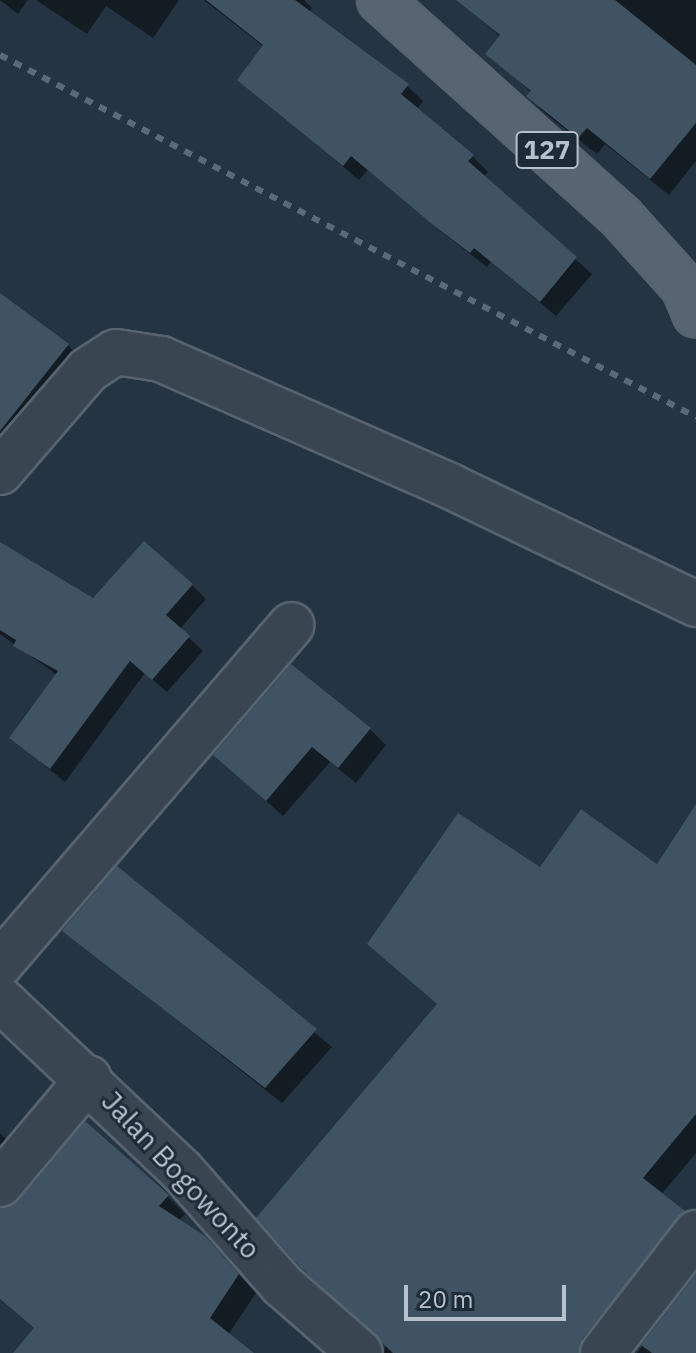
<!DOCTYPE html>
<style>
body{margin:0}
#map{position:relative;width:696px;height:1353px;overflow:hidden;background:#243443;font-family:"IBM Plex Sans",sans-serif}
div>[style]{position:absolute}
[style*='--x']{left:calc(var(--x)*1px);top:calc(var(--y)*1px);width:calc(var(--w)*1px);rotate:calc(var(--a)*1deg)}
.shadow>*{inset:0;background:#0007}
.building>*{inset:0;background:#405362}
.roads{filter:drop-shadow(2px 0 #576470) drop-shadow(-2px 0 #576470) drop-shadow(0 2px #576470) drop-shadow(0 -2px #576470)}
.minor>*{height:44px;margin:-22px;padding:0 22px;transform-origin:22px;border-radius:22px;background:#394652}
.primary>*{height:44px;margin:-22px;padding:0 22px;transform-origin:22px;border-radius:22px;background:#576572}
.rail>*{height:6px;margin-top:-3px;transform-origin:0;background:repeating-linear-gradient(90deg,#5a6a7a 0 8px,transparent 0 16px)}
span{translate:-50% -50%;white-space:nowrap;text-align:center;line-height:1.15;-webkit-text-stroke:6px #1d2b38;paint-order:stroke}
.shield-label span{padding:2px 6px;background:#1d2b38;border:2px solid;border-radius:6px;-webkit-text-stroke-width:0}
.shield-label{font-size:26px;color:#b6c1cc;font-weight:700}
.street-label{font-size:28px;color:#b6c1cc}
.scale{position:absolute;left:404px;top:1285px;width:162px;height:36px;box-sizing:border-box;border:4px solid #b6c1cc;border-top:0;padding-left:10px;font-size:24px;line-height:28px;white-space:nowrap;color:#b6c1cc;-webkit-text-stroke:6px #1d2b38;paint-order:stroke}
</style>
<div id="map">
<div class="shadow">
<i style="clip-path:polygon(0 0,28px 0,18px 14px)"></i>
<i style="clip-path:polygon(36px 0,179px 0,153px 38px,106px 6px,87px 34px)"></i>
<i style="clip-path:polygon(204px 0,304px 0,312px 8px,309px 12px,407px 86px,423px 101px,416px 110px,472px 156px,488px 172px,483px 177px,592px 274px,556px 316px,491px 262px,487px 267px,443px 233px,368px 170px,359px 180px,240px 80px,264px 47px)"></i>
<i style="clip-path:polygon(457px 0,696px 0,696px 161px,669px 195px,605px 144px,597px 154px,546px 114px,529px 96px,532px 93px,488px 54px,501px 37px)"></i>
<i style="clip-path:polygon(0 322px,68px 345px,82px 360px,0 460px)"></i>
<i style="clip-path:polygon(0 572px,94px 600px,192px 585px,206px 599px,180px 629px,203px 651px,167px 692px,145px 673px,65px 782px,11px 738px,57px 675px,0 634px)"></i>
<i style="clip-path:polygon(370px 729px,386px 745px,356px 783px,330px 762px,283px 816px,215px 755px)"></i>
<i style="clip-path:polygon(696px 843px,696px 1153px,661px 1195px,696px 1224px,603px 1353px,384px 1353px,438px 1005px,388px 961px,540px 870px,658px 867px)"></i>
<i style="clip-path:polygon(117px 869px,332px 1047px,282px 1103px,64px 931px)"></i>
<i style="clip-path:polygon(0 1133px,23px 1156px,0 1188px)"></i>
<i style="clip-path:polygon(167px 1196px,185px 1214px,179px 1221px,204px 1237px,256px 1293px,228px 1335px,251px 1353px,15px 1353px,35px 1329px,0 1299px,0 1209px)"></i>
<i style="clip-path:polygon(696px 1277px,696px 1353px,637px 1353px)"></i>
</div>
<div class="building">
<i style="clip-path:polygon(206px 0,295px 0,409px 84px,401px 94px,474px 155px,468px 161px,577px 257px,540px 302px,474px 248px,470px 253px,432px 224px,351px 156px,343px 166px,237px 80px,263px 45px)"></i>
<i style="clip-path:polygon(456px 0,615px 0,696px 65px,696px 123px,650px 179px,587px 128px,578px 138px,526px 96px,531px 91px,485px 54px,500px 35px)"></i>
<i style="clip-path:polygon(0 293px,69px 344px,0 431px)"></i>
<i style="clip-path:polygon(144px 541px,193px 584px,166px 615px,190px 636px,152px 680px,130px 661px,50px 769px,9px 738px,58px 671px,13px 646px,16px 640px,0 630px,0 542px,93px 598px)"></i>
<i style="clip-path:polygon(291px 664px,371px 728px,338px 768px,312px 747px,266px 801px,213px 755px)"></i>
<i style="clip-path:polygon(696px 804px,696px 1114px,643px 1178px,685px 1211px,583px 1338px,579px 1353px,393px 1353px,300px 1267px,256px 1218px,437px 1004px,367px 944px,458px 813px,540px 867px,581px 809px,657px 864px)"></i>
<i style="clip-path:polygon(117px 866px,317px 1029px,265px 1088px,62px 931px)"></i>
<i style="clip-path:polygon(85px 1121px,169px 1195px,159px 1206px,205px 1236px,239px 1274px,210px 1318px,254px 1353px,13px 1353px,34px 1328px,0 1299px,0 1208px,19px 1200px)"></i>
<i style="clip-path:polygon(696px 1274px,696px 1353px,652px 1353px,641px 1345px)"></i>
</div>
<div class="roads">
<div class="minor">
<i style="--x:0;--y:472;--w:135;--a:-49.2"></i>
<i style="--x:88;--y:370;--w:33;--a:-33"></i>
<i style="--x:116;--y:352;--w:46;--a:8.8"></i>
<i style="--x:161;--y:359;--w:318;--a:23.7"></i>
<i style="--x:452;--y:487;--w:271;--a:25.6"></i>
<i style="--x:0;--y:964;--w:447;--a:-49.3"></i>
<i style="--x:0;--y:999;--w:250;--a:43.4"></i>
<i style="--x:182;--y:1171;--w:152;--a:48.7"></i>
<i style="--x:282;--y:1285;--w:103;--a:41.1"></i>
<i style="--x:0;--y:1184;--w:138;--a:-50"></i>
<i style="--x:603;--y:1353;--w:152;--a:-52.2"></i>
</div>
<div class="primary">
<i style="--x:380;--y:0;--w:324;--a:42"></i>
<i style="--x:621;--y:217;--w:94;--a:48"></i>
<i style="--x:684;--y:287;--w:30;--a:67"></i>
</div>
</div>
<div class="rail">
<i style="--x:0;--y:55;--w:785;--a:27.48"></i>
</div>
<div class="shield-label">
<span style="left:547px;top:150px">127</span>
</div>
<div class="street-label">
<span style="left:181px;top:1175px;rotate:47deg">Jalan Bogowonto</span>
</div>
<div class="scale">20 m</div>
</div>
